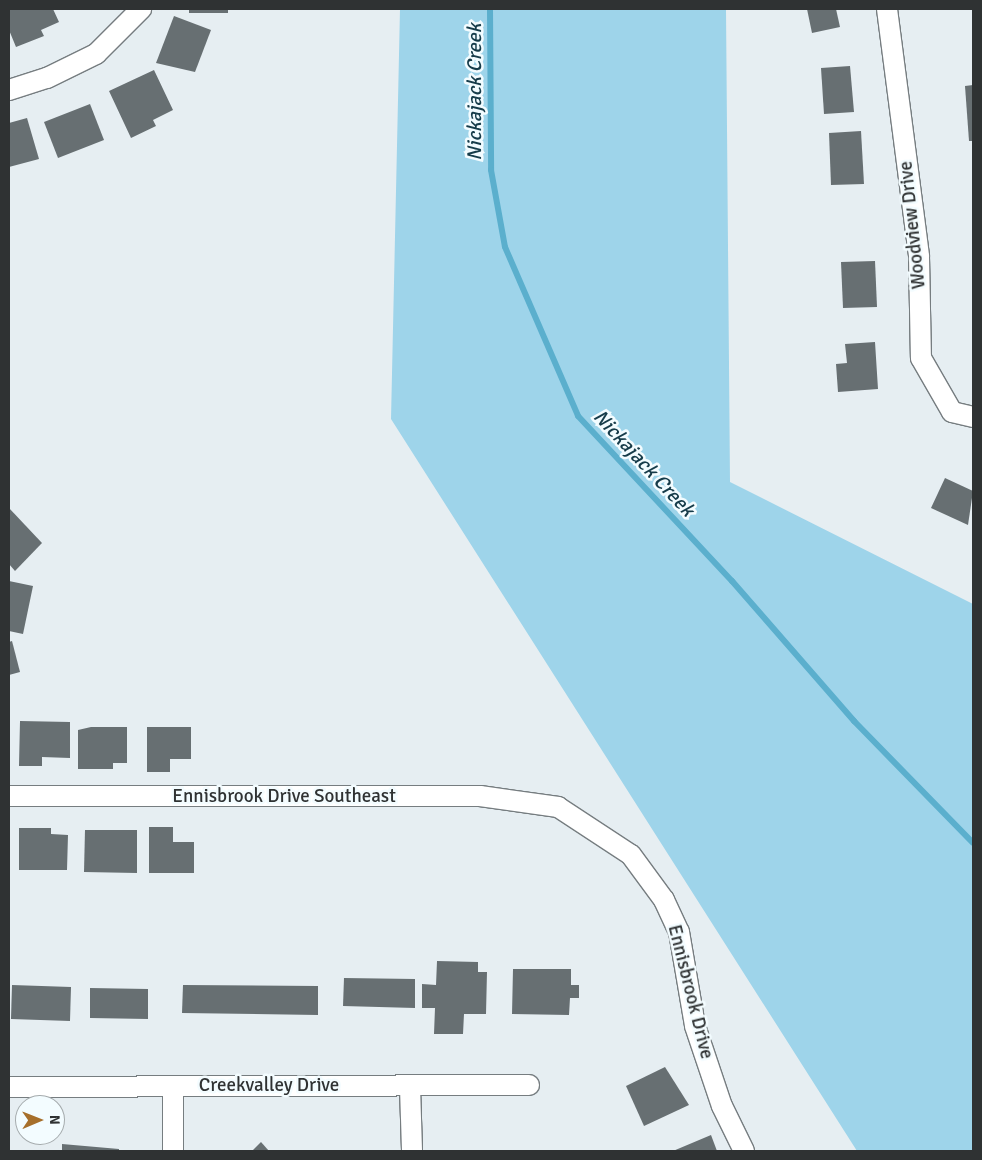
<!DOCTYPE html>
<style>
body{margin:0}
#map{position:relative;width:982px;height:1160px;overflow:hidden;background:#e6eef2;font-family:Signika,sans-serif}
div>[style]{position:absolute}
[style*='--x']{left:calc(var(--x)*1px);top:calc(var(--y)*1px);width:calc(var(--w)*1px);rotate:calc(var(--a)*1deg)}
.green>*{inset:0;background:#9ed4ea}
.stream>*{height:6px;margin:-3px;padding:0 3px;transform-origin:3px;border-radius:3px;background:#5bafcd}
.building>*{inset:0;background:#676f72}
.roads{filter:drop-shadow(1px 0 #767d80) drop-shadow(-1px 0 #767d80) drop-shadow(0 1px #767d80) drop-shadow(0 -1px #767d80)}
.street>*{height:20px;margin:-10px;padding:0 10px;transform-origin:10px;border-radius:10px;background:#fff}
span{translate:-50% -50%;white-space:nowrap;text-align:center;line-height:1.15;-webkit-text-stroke:5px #f3fcff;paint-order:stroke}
.street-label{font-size:19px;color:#2f3233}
.water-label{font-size:20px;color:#163c4a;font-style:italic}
.frame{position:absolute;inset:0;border:10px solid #2f3233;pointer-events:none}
.north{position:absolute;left:15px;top:1095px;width:50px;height:50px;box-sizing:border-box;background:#f3fcff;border:1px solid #a5abad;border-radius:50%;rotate:89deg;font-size:14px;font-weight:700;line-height:20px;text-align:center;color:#2f3233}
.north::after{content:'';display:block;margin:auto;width:18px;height:22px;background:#a66f2b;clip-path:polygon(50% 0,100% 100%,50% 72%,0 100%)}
</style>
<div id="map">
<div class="green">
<i style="clip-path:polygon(400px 9px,726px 9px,730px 482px,973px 604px,973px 1151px,857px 1151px,391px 419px)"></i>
</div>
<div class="stream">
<i style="--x:490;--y:9;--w:161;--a:89.6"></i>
<i style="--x:491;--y:170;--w:78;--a:79.7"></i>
<i style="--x:505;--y:247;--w:184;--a:66.6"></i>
<i style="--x:578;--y:416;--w:226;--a:47"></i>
<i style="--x:732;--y:581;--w:186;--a:48.9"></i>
<i style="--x:854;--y:721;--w:170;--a:45.7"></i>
</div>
<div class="building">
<i style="clip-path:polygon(9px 9px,53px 9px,59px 22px,41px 30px,44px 36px,16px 47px,9px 30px)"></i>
<i style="clip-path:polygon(189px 9px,228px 9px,228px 13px,189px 13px)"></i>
<i style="clip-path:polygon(807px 9px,836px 9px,840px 27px,812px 33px)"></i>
<i style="clip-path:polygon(174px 16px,211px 30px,195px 72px,156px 63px)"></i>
<i style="clip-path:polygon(850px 66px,854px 112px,824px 114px,821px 68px)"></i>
<i style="clip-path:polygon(154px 70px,173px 110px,153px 120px,156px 126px,131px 138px,109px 91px)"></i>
<i style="clip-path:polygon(973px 85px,973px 141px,969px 141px,965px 86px)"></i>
<i style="clip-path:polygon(90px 104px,104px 140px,58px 158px,44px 122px)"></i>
<i style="clip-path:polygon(27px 118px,39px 159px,9px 167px,9px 123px)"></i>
<i style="clip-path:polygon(861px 131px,864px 184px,831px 185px,829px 133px)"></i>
<i style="clip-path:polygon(875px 261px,877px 307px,843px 308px,841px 262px)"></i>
<i style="clip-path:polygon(875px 342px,878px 389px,838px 392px,836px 364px,847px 363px,845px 344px)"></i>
<i style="clip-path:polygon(945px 478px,973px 491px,968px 525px,931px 508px)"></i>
<i style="clip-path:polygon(9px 508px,42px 543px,15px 571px,9px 564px)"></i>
<i style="clip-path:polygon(9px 581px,33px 586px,23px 634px,9px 631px)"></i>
<i style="clip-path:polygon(12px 641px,20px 672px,9px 675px,9px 642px)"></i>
<i style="clip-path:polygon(20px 721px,70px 722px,70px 758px,42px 757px,42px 766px,19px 766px)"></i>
<i style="clip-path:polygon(91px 727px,127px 727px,127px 763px,113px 763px,113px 769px,78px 769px,78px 730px)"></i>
<i style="clip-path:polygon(147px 727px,191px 727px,191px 759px,170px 759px,170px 772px,147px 772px)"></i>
<i style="clip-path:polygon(149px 827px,173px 827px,173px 842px,194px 842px,194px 873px,149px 873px)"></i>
<i style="clip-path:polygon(19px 828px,51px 828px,51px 834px,68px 835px,67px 870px,19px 870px)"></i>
<i style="clip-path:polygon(85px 830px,137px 830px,137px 873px,84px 872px)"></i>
<i style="clip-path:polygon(437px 961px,478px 962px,478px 972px,487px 972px,486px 1014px,464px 1014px,463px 1034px,434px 1034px,435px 1008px,422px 1008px,422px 984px,436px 985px)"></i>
<i style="clip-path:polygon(513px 969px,571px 969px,571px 985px,579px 985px,579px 998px,570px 998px,569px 1015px,512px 1014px)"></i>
<i style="clip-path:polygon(344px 978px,415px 979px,415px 1008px,343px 1006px)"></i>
<i style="clip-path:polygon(12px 985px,71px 987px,70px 1021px,11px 1019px)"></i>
<i style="clip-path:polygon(183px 985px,318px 986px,318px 1015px,182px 1013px)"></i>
<i style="clip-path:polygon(90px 988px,148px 989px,148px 1019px,90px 1018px)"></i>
<i style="clip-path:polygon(665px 1067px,689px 1105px,644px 1126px,626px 1086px)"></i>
<i style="clip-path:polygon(711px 1135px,717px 1151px,673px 1151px)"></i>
<i style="clip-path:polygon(261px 1142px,269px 1151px,252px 1151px)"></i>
<i style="clip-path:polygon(62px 1144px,119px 1149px,119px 1151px,62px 1151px)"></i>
</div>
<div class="roads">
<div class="street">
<i style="--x:887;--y:9;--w:250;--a:82.6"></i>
<i style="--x:919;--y:257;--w:101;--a:88.9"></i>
<i style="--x:921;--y:358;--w:62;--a:60.1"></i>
<i style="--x:952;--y:412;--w:22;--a:13"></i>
<i style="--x:9;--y:90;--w:40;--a:-18"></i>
<i style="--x:47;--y:78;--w:55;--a:-26.1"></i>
<i style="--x:96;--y:54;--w:64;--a:-45"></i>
<i style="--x:9;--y:796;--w:471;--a:0"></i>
<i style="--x:480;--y:796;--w:79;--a:8"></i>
<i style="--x:558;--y:807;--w:87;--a:33.3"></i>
<i style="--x:631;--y:855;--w:56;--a:53.7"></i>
<i style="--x:664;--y:900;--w:35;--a:65"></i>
<i style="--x:679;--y:932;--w:95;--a:80.3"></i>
<i style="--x:695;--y:1026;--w:84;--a:71.4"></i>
<i style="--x:722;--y:1106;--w:50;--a:63.9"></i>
<i style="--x:173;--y:1086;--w:65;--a:90"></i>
<i style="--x:9;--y:1087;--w:520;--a:-0.22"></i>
<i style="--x:410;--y:1087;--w:64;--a:88.2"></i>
</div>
</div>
<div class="street-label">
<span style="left:913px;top:225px;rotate:-96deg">Woodview Drive</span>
<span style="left:284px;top:797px">Ennisbrook Drive Southeast</span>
<span style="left:690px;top:992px;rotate:76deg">Ennisbrook Drive</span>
<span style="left:269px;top:1086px">Creekvalley Drive</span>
</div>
<div class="water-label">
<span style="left:474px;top:92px;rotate:-90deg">Nickajack Creek</span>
<span style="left:644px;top:463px;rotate:47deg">Nickajack Creek</span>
</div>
<div class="frame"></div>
<div class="north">N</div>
</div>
